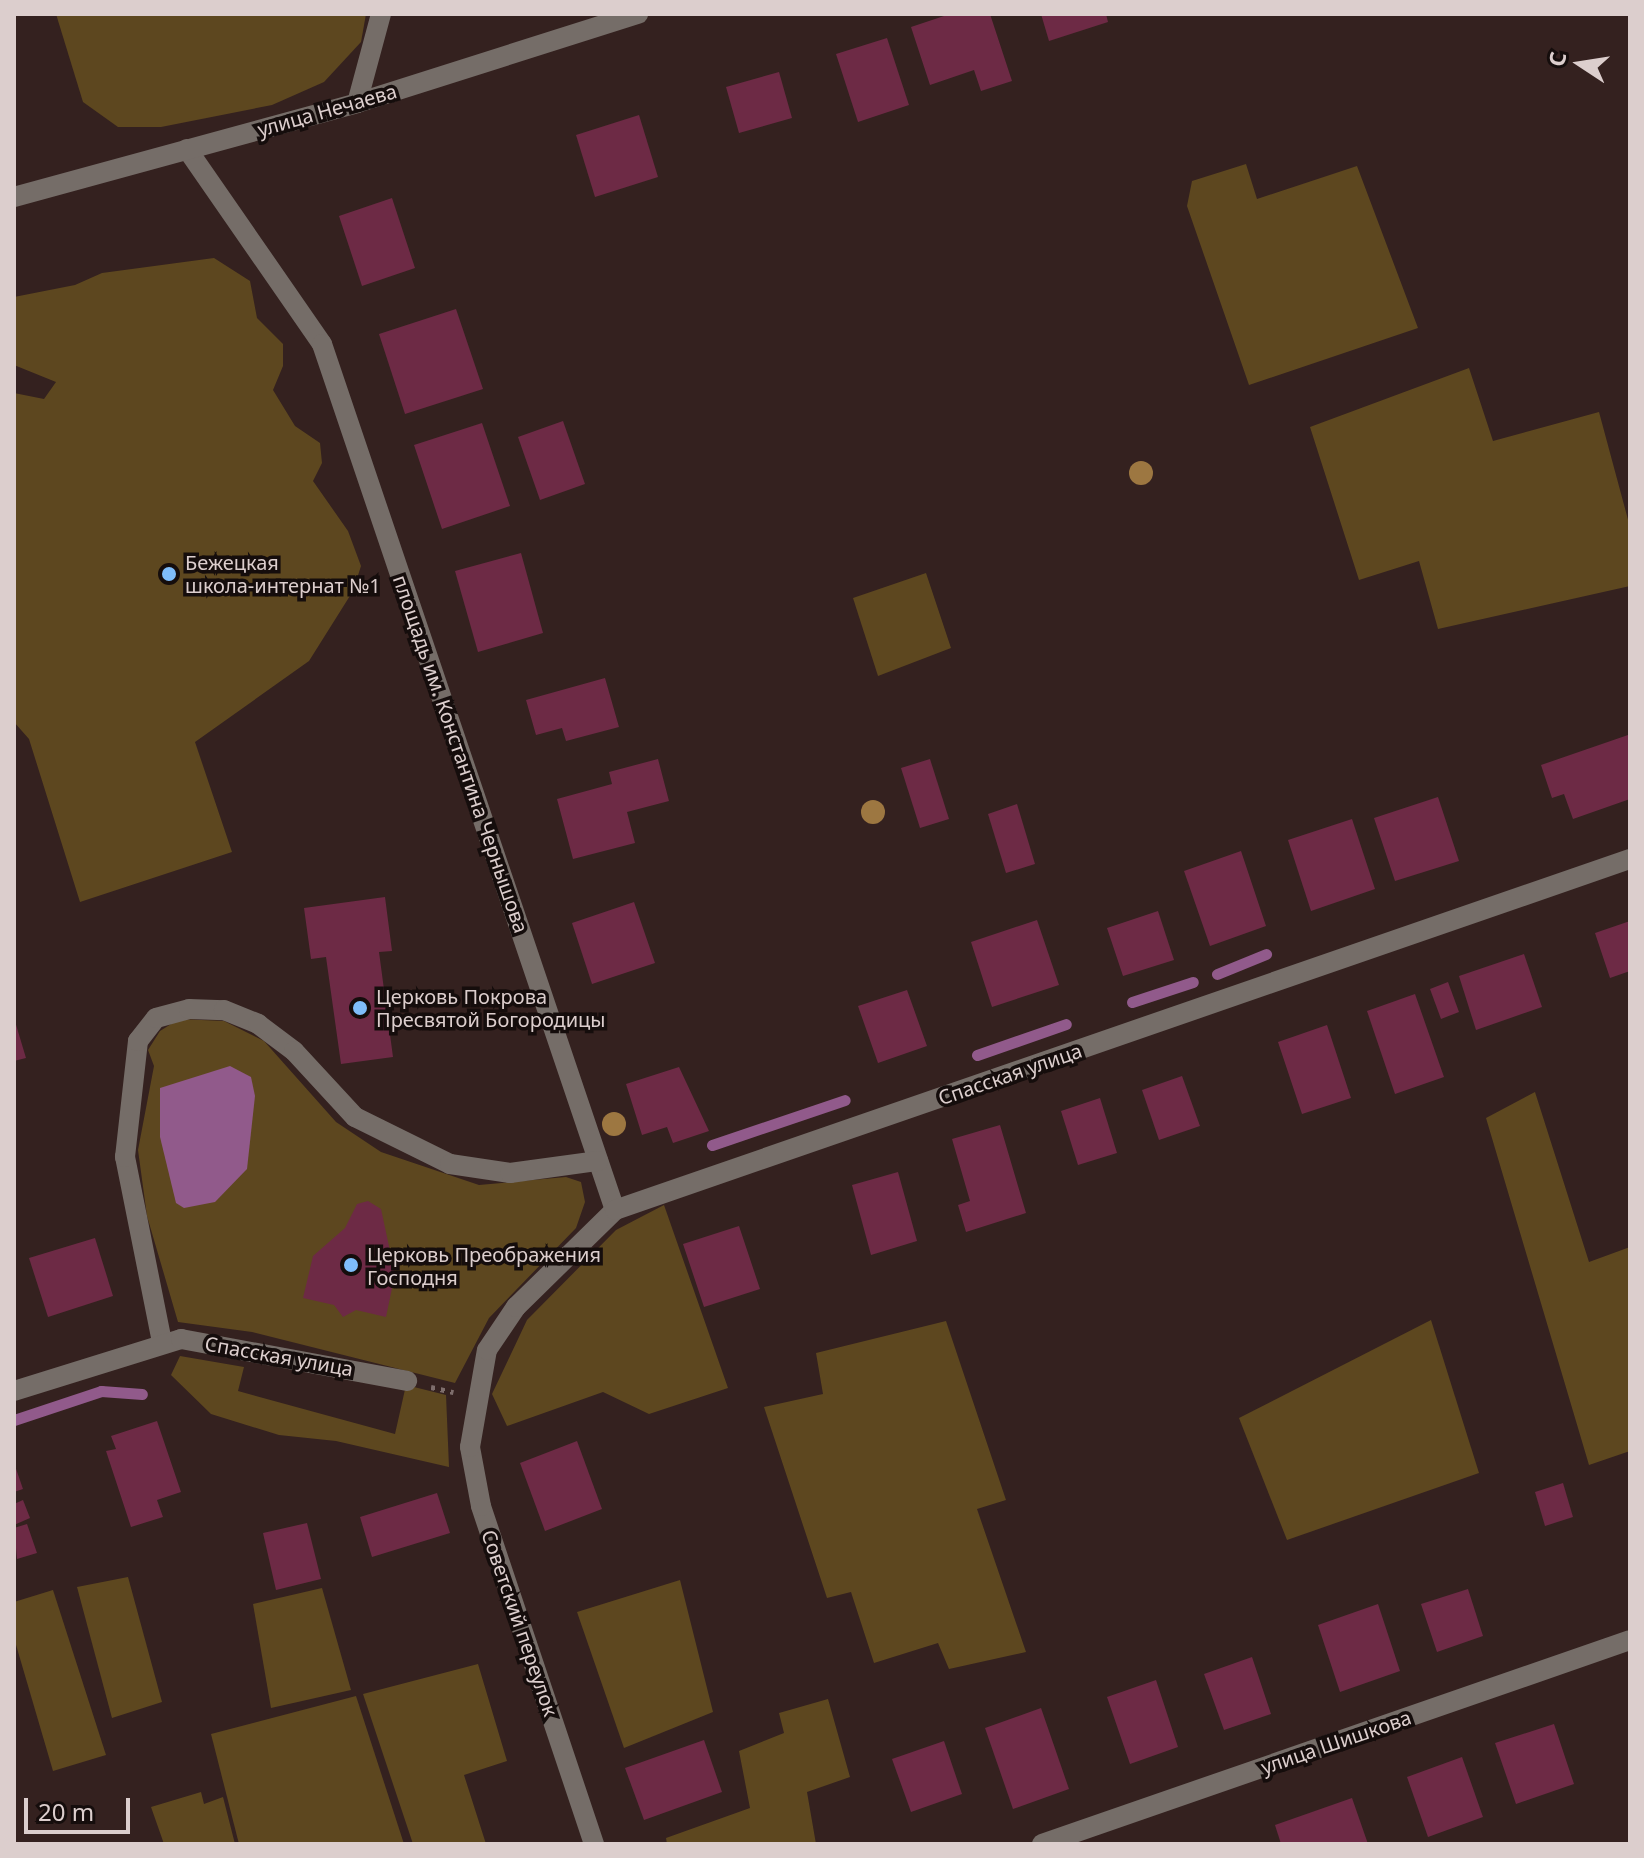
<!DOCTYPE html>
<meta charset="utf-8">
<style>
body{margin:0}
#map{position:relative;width:1644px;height:1858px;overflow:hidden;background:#34211f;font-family:"Noto Sans",sans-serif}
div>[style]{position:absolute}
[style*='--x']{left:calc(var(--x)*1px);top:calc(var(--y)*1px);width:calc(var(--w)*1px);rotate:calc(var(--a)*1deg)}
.green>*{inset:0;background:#5d471f}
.water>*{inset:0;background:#915a8b}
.stream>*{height:11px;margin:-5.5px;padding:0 5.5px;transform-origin:5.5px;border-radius:5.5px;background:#915a8b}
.building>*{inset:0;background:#6d2a45}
.path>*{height:5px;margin-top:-2.5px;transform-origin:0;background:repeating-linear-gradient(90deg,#7e6e6c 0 4px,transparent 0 10px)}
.minor>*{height:20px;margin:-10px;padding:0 10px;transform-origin:10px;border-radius:10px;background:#756d68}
.trees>*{width:24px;height:24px;margin:-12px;border-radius:50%;background:#9d7741}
.dots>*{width:22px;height:22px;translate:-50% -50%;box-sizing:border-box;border:4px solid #150d0c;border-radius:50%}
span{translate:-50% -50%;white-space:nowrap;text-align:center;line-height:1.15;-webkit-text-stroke:7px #150d0c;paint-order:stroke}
.street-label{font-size:20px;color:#dccecd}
.poi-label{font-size:20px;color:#dccecd}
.left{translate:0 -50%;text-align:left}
.frame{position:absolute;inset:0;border:16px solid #dccecd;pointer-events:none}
.north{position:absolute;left:1540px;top:24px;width:80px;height:80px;-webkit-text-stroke:6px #150d0c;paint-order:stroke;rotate:282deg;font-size:22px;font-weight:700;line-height:32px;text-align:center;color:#dccecd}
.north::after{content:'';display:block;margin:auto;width:28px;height:36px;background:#dccecd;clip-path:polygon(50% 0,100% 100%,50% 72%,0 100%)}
.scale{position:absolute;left:24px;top:1798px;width:106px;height:36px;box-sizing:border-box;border:4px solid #dccecd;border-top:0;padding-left:10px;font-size:24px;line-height:28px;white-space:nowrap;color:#dccecd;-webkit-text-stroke:6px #150d0c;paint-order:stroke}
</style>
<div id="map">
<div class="green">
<i style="clip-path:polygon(56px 14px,366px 14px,361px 42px,324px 82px,272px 105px,161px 127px,118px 127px,83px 102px)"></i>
<i style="clip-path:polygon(1246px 164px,1257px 199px,1357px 166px,1418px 328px,1249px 385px,1187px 206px,1192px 181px)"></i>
<i style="clip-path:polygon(214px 258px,250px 281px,257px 318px,283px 344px,283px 366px,273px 390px,295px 426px,320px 443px,322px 463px,313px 481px,348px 531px,361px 566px,353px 591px,309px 661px,195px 742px,232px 852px,80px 902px,29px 739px,14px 722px,14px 393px,44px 399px,56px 382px,14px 365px,14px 297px,75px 285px,102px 273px)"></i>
<i style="clip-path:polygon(1469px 368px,1493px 441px,1599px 412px,1630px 527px,1630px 586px,1438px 629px,1419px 561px,1359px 580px,1310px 427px)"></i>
<i style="clip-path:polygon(926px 573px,951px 648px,878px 676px,853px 598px)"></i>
<i style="clip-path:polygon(179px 1019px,224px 1021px,264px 1041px,336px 1122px,381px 1152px,479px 1185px,566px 1177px,581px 1182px,585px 1202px,576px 1228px,489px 1318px,455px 1383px,252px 1332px,178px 1322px,147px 1216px,138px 1150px,154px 1066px,148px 1050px,160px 1031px)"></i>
<i style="clip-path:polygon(1535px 1092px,1589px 1262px,1630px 1247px,1630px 1451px,1589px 1465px,1486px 1118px)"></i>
<i style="clip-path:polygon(664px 1205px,728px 1388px,649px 1414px,603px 1392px,507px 1426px,492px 1394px,527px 1320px,616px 1230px)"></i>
<i style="clip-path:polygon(1431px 1320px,1479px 1473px,1287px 1540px,1239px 1418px)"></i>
<i style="clip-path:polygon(946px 1321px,1006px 1500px,977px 1509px,1026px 1652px,949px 1669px,938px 1643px,874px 1663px,851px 1592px,827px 1598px,764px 1407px,823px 1394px,816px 1353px)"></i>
<i style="clip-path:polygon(180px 1356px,244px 1367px,238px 1391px,395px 1434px,406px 1385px,446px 1395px,449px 1467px,336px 1441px,279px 1435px,211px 1414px,171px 1375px)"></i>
<i style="clip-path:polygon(128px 1577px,162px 1702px,112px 1718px,77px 1587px)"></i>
<i style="clip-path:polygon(680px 1580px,713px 1712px,624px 1748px,577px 1612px)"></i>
<i style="clip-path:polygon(322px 1588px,351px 1690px,271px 1708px,253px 1604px)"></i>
<i style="clip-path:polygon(53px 1590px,106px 1755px,53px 1771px,14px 1638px,14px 1602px)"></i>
<i style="clip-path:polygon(478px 1664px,507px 1761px,464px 1775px,486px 1844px,413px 1844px,363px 1694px)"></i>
<i style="clip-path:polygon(356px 1696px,404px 1844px,239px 1844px,211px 1734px)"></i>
<i style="clip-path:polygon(828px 1699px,850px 1777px,807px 1792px,816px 1844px,667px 1844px,666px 1838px,750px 1808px,739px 1751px,784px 1733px,779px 1713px)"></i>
<i style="clip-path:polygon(201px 1792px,204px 1804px,223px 1797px,235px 1844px,164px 1844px,151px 1807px)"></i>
</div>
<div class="water">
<i style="clip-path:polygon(230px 1066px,251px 1077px,255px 1096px,247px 1169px,215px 1202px,184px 1208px,176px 1203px,160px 1137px,160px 1088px)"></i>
</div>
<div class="stream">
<i style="--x:1217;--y:974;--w:53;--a:-22.2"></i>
<i style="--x:1132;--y:1002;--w:64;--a:-18.2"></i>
<i style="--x:977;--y:1055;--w:94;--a:-19.2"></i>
<i style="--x:712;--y:1145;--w:140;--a:-18.7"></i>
<i style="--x:14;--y:1420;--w:92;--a:-18.4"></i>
<i style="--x:101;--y:1391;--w:41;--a:4.2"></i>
</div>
<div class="building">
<i style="clip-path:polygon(950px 14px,990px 14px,1012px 81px,981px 91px,974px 70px,930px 85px,911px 27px)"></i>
<i style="clip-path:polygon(1041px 14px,1106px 14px,1108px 22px,1049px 41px)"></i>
<i style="clip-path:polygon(887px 38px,909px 105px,858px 122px,836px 54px)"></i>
<i style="clip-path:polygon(779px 72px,792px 118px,739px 133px,726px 87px)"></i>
<i style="clip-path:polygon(639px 115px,658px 177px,595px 197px,576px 135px)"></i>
<i style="clip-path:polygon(392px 198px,415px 268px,362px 286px,339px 216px)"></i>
<i style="clip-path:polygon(456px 309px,483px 389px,405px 414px,379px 334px)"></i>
<i style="clip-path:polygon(563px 421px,585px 484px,540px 500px,518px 437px)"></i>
<i style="clip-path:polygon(482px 423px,510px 506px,442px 529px,414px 445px)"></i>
<i style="clip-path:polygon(521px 553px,543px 633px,478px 652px,455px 571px)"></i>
<i style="clip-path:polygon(605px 678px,619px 727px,566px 741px,562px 728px,536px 735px,526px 700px)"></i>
<i style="clip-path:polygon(1628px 735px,1630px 799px,1573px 819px,1564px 794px,1552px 798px,1541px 765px)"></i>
<i style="clip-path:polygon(658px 759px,669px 801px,627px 812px,635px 843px,573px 859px,557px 799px,612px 784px,609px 772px)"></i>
<i style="clip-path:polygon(930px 759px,949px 819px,920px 828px,901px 768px)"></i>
<i style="clip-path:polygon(1438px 797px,1459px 861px,1395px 881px,1374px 818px)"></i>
<i style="clip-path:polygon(1017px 804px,1035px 864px,1006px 873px,988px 814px)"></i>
<i style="clip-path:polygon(1352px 819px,1375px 889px,1311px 911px,1288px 840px)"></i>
<i style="clip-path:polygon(1241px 851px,1266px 926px,1210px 946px,1184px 871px)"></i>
<i style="clip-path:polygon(385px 897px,392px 951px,379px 952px,393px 1057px,341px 1064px,326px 957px,311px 959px,304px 908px)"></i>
<i style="clip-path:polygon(634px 902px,655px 963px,592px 984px,572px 923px)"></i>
<i style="clip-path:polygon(1158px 911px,1174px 960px,1123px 976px,1107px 928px)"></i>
<i style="clip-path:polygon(1037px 920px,1059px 985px,992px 1007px,971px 942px)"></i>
<i style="clip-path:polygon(1630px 921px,1630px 971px,1610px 978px,1595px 933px)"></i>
<i style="clip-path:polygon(1524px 954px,1542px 1007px,1476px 1030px,1459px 976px)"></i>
<i style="clip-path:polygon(1448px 982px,1459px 1012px,1441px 1019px,1430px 989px)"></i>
<i style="clip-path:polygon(907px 990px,927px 1046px,878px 1063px,858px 1006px)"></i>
<i style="clip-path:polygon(1415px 994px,1444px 1077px,1395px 1094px,1367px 1011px)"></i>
<i style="clip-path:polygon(14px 1018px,26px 1058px,14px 1061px)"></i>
<i style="clip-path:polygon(1327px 1025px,1351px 1098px,1302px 1114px,1278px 1042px)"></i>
<i style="clip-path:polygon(679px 1067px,709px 1131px,673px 1143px,667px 1127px,642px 1135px,626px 1084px)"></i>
<i style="clip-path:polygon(1182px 1076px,1200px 1126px,1159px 1140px,1142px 1090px)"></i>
<i style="clip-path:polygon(1100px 1098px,1117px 1153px,1078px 1165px,1061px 1111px)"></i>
<i style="clip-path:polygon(1000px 1125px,1026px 1213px,966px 1232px,958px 1205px,970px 1201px,952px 1139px)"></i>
<i style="clip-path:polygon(898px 1172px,917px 1241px,871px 1255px,852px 1185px)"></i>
<i style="clip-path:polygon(368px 1201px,381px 1209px,395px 1274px,386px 1317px,356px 1310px,343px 1317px,334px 1305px,303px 1298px,313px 1256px,345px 1228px,357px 1204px)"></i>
<i style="clip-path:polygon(739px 1226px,760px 1289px,704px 1307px,683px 1244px)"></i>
<i style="clip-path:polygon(95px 1238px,113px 1296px,48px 1317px,29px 1258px)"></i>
<i style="clip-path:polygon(157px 1421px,181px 1492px,157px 1500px,163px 1517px,131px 1527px,106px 1451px,116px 1449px,111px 1436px)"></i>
<i style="clip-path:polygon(577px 1441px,602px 1509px,545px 1531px,520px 1463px)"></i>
<i style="clip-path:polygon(14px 1463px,23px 1489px,14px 1492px)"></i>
<i style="clip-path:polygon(1563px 1483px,1573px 1517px,1545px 1526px,1535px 1492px)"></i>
<i style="clip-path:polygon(437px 1493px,450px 1533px,372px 1557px,360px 1517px)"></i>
<i style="clip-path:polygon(23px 1500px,30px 1518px,14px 1525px,14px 1504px)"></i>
<i style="clip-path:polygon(307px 1523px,321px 1579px,276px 1590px,263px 1533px)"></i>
<i style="clip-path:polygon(27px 1524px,37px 1553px,17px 1559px,14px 1528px)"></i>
<i style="clip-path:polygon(1468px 1589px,1483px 1636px,1437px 1652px,1421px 1604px)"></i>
<i style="clip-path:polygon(1378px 1604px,1400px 1671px,1340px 1692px,1318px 1625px)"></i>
<i style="clip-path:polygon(1252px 1657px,1271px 1714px,1224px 1730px,1204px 1674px)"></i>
<i style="clip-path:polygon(1156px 1680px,1178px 1747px,1130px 1764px,1107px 1697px)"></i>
<i style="clip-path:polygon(1041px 1708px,1069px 1789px,1013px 1809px,985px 1728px)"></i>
<i style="clip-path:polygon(1554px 1724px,1574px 1784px,1516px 1804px,1495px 1743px)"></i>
<i style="clip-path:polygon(704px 1740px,722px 1792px,644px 1820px,625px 1768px)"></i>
<i style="clip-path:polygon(944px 1741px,962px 1794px,911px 1812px,892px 1759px)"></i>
<i style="clip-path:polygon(1462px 1757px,1483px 1817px,1428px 1837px,1407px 1777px)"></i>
<i style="clip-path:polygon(1352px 1798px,1368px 1844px,1281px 1844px,1275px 1825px)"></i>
</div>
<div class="path">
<i style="--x:431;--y:1387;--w:23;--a:13"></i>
</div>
<div class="minor">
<i style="--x:357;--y:103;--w:92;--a:-74.9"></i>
<i style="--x:187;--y:149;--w:237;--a:55.3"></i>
<i style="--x:322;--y:344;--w:914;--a:71.31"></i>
<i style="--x:14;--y:197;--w:356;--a:-15.3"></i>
<i style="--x:357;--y:103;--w:295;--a:-17.6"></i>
<i style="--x:162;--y:1342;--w:189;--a:-101.3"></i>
<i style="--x:125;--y:1157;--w:117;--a:-83.6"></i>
<i style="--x:138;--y:1041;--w:29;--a:-52"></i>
<i style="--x:156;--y:1018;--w:34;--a:-15"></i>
<i style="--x:189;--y:1009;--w:35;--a:2"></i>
<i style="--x:224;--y:1010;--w:37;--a:22"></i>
<i style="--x:258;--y:1024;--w:45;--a:36.9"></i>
<i style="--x:294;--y:1051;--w:90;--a:47.3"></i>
<i style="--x:355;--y:1117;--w:106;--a:26.3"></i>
<i style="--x:450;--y:1164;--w:61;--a:8.5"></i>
<i style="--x:510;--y:1173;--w:89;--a:-7.8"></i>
<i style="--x:14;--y:1391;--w:175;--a:-17.3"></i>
<i style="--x:181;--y:1339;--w:230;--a:10.5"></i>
<i style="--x:594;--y:1844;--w:356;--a:-108.5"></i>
<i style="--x:481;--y:1506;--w:60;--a:-100.6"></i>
<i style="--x:470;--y:1447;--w:98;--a:-80.1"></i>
<i style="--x:487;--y:1350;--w:52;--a:-56"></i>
<i style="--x:516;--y:1307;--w:139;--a:-44.4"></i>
<i style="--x:615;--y:1210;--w:1074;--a:-19.08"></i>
<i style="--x:1042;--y:1844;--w:622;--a:-19.13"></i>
</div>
<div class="trees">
<i style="left:1141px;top:473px"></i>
<i style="left:873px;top:812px"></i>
<i style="left:614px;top:1124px"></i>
</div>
<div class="dots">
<i style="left:169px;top:574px;background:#7fbdfa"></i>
<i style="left:360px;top:1008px;background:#7fbdfa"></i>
<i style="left:351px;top:1265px;background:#7fbdfa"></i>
</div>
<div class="street-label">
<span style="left:327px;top:110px;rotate:-16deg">улица Нечаева</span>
<span style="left:461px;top:754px;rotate:71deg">площадь им. Константина Чернышова</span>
<span style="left:1010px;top:1074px;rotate:-19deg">Спасская улица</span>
<span style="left:279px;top:1356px;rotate:10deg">Спасская улица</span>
<span style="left:520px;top:1623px;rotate:71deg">Советский переулок</span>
<span style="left:1336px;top:1742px;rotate:-19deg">улица Шишкова</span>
</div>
<div class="poi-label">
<span class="left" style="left:185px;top:574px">Бежецкая<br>школа-интернат №1</span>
<span class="left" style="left:376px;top:1008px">Церковь Покрова<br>Пресвятой Богородицы</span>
<span class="left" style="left:367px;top:1266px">Церковь Преображения<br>Господня</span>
</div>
<div class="frame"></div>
<div class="north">С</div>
<div class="scale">20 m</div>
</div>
